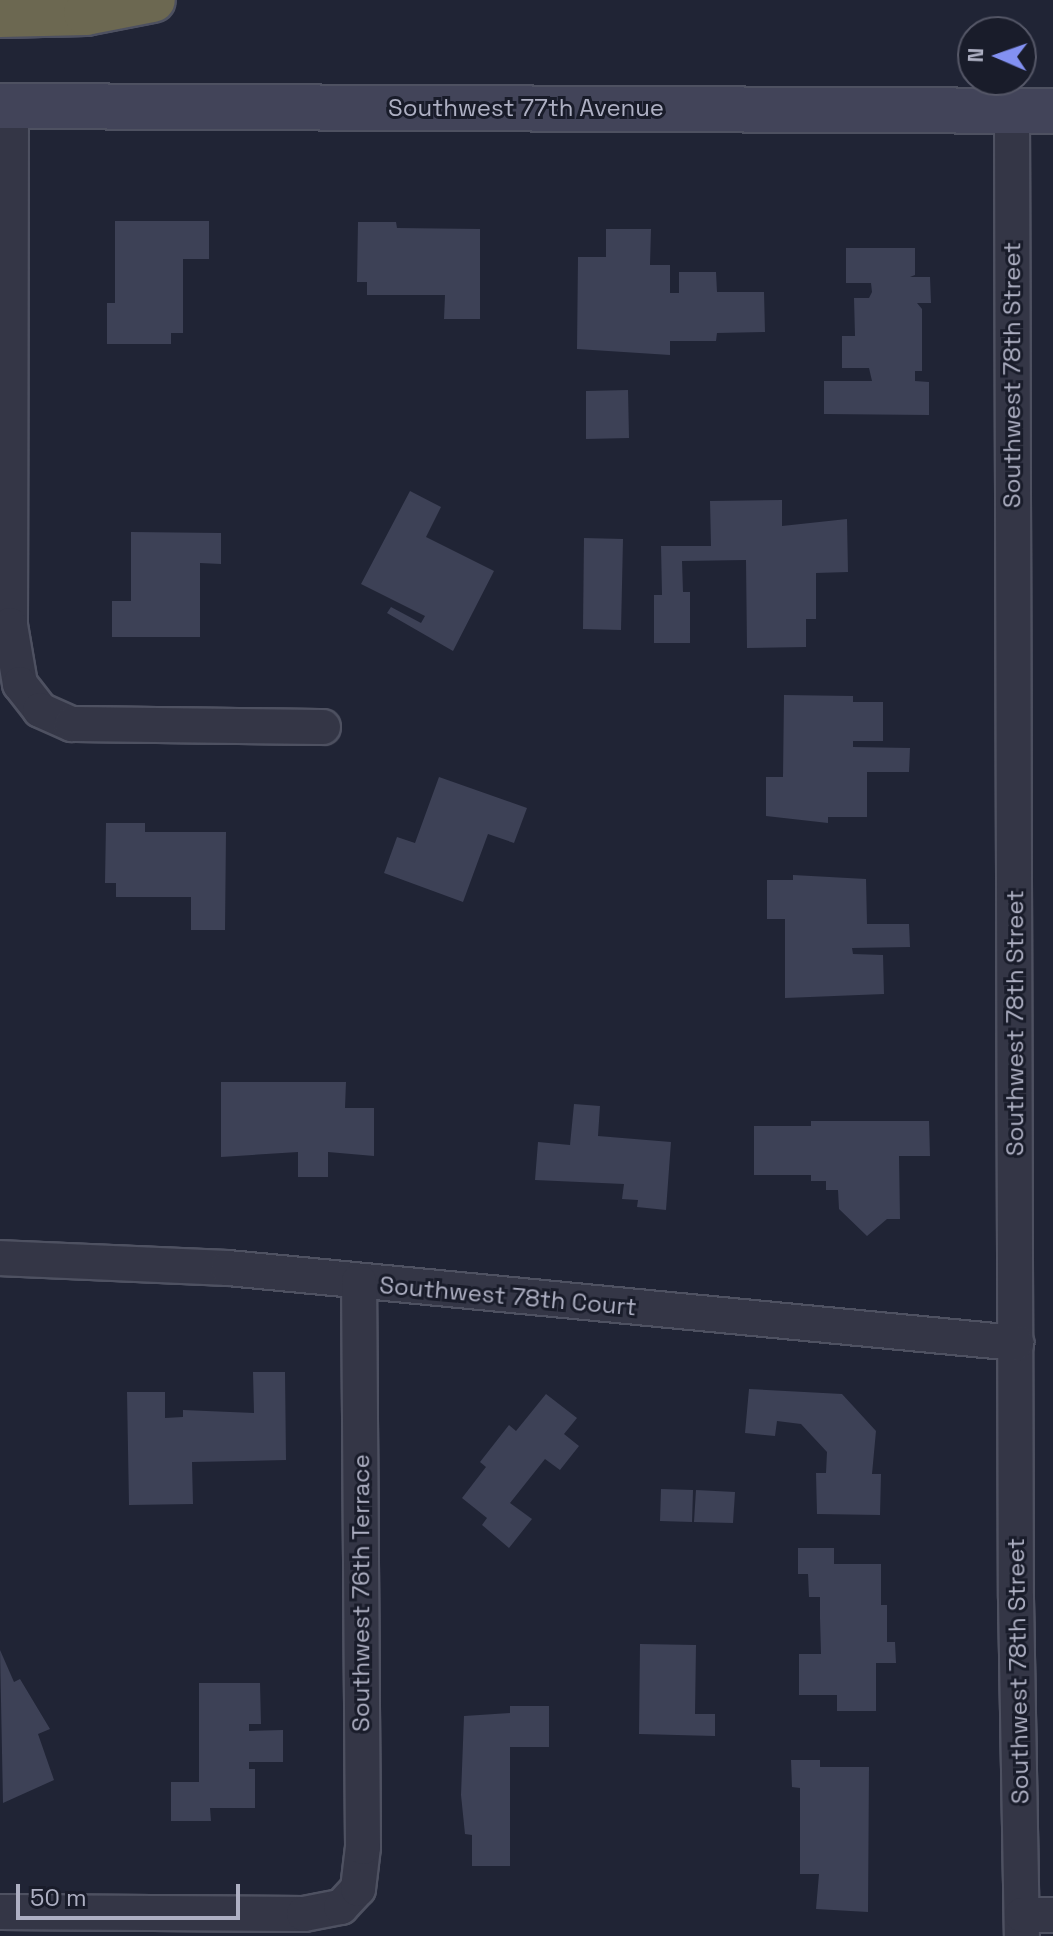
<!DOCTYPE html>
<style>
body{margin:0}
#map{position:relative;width:1053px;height:1936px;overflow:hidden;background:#202435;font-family:"Space Grotesk",sans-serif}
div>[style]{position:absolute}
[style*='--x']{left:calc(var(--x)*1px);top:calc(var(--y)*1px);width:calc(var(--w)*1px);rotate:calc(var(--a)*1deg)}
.building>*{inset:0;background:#3d4156}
.roads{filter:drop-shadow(2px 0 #4e5161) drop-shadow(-2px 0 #4e5161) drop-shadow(0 2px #4e5161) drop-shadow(0 -2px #4e5161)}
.street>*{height:34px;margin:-17px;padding:0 17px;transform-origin:17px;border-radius:17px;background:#343646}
.secondary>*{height:44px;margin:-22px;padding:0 22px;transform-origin:22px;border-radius:22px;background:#424459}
.highway>*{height:44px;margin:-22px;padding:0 22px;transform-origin:22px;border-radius:22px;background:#6c6851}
span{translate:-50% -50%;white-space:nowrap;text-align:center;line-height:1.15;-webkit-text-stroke:6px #191c2a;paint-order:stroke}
.street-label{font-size:24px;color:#aeb0c3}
.north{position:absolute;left:957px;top:16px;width:80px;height:80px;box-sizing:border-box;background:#191c2a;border:2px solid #555767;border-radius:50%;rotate:272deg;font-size:22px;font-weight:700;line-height:32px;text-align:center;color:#aeb0c3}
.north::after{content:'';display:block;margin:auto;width:28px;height:36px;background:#8391f2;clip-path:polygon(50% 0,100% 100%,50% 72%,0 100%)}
.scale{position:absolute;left:16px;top:1884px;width:224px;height:36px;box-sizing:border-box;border:4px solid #aeb0c3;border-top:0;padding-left:10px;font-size:24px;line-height:28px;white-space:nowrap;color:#aeb0c3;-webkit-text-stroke:6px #191c2a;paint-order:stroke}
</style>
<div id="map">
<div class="building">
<i style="clip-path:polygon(115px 221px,209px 221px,209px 259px,183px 259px,183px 333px,171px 333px,171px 344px,107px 344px,107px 303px,115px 303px)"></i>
<i style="clip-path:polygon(358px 222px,396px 222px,397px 228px,480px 229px,480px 319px,444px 319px,445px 295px,367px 295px,367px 282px,357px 282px)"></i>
<i style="clip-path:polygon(606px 229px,651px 229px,650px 265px,670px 265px,670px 293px,679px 293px,679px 272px,716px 272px,717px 292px,764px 292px,765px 332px,717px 333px,716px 341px,670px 341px,670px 355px,577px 349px,578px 257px,606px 257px)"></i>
<i style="clip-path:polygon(846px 248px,915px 248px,915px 275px,910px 277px,930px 277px,931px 303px,917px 303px,922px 309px,922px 371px,915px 371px,915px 381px,929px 382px,929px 415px,824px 414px,824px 381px,872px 381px,869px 368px,842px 368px,842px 336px,855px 336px,854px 298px,869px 298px,872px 292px,871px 283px,846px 283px)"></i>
<i style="clip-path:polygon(628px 390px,629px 438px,586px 439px,586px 391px)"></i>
<i style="clip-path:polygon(410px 491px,441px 507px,426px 537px,494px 571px,453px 651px,387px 613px,391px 607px,421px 623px,425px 616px,361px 584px)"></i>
<i style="clip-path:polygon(782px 500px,782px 526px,847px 519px,848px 572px,816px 573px,816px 619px,806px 619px,806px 647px,747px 648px,746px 560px,682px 561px,683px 592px,690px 592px,690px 643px,654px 643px,654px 595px,662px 595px,661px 546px,711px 546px,710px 501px)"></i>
<i style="clip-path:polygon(131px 532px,221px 533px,221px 564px,200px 563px,200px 637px,112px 637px,112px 601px,131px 601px)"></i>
<i style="clip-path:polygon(584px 538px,623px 539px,621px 630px,583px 629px)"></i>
<i style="clip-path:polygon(784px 695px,853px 696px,853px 702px,883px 702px,883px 741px,853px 741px,853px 747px,910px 748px,909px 772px,867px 772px,867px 817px,828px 817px,828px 823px,766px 816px,766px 777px,783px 777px)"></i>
<i style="clip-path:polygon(439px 777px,527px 808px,514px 843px,488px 834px,463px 902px,384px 873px,397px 837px,415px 843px)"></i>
<i style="clip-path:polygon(106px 823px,145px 823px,145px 832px,226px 832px,225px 930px,191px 930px,191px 897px,116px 897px,116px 883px,105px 883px)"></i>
<i style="clip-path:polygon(793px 875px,866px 879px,867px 924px,909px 924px,910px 947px,852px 948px,853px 954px,883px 955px,884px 994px,785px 998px,785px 919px,767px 919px,767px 880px,793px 880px)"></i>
<i style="clip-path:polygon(221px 1082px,346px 1082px,345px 1108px,374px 1108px,374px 1156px,328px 1152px,328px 1177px,298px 1177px,298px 1152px,221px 1157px)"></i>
<i style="clip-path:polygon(574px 1104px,600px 1106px,598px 1136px,671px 1142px,666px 1210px,637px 1207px,638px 1200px,622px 1199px,624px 1184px,535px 1180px,538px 1142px,570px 1145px)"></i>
<i style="clip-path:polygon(811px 1121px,929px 1121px,930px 1156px,899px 1156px,900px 1219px,887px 1219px,867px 1236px,839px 1209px,838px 1190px,826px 1190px,826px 1181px,811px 1181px,811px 1175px,754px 1175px,754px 1126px,811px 1126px)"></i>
<i style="clip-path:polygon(253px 1372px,285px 1372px,286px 1460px,192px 1462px,193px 1504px,129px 1505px,127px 1392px,165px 1392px,165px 1418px,183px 1417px,183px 1410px,254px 1413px)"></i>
<i style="clip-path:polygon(749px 1389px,842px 1394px,876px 1431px,872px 1474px,881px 1474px,880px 1515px,817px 1514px,816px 1473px,826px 1473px,827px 1452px,801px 1424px,777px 1421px,775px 1436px,745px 1433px)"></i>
<i style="clip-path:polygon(546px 1394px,577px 1418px,564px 1434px,579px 1446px,560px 1470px,545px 1459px,510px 1503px,532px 1519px,509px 1548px,482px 1525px,487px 1518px,462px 1498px,486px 1467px,480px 1462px,509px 1425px,516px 1431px)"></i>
<i style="clip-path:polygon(661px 1489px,693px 1490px,692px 1522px,660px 1521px)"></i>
<i style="clip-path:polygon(696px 1490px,735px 1492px,733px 1523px,694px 1522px)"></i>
<i style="clip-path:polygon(798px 1548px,834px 1548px,834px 1564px,881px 1564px,881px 1605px,887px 1605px,887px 1642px,895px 1642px,896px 1663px,876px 1663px,876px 1711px,837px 1711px,837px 1695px,799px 1695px,799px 1654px,821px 1654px,820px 1618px,820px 1597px,809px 1597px,808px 1574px,798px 1574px)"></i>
<i style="clip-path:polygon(640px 1644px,696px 1645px,695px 1714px,715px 1714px,715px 1736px,639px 1734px)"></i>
<i style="clip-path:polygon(0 1650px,14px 1682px,20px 1679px,50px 1729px,38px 1734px,54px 1780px,3px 1803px)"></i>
<i style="clip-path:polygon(199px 1683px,260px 1683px,261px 1724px,249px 1724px,249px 1731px,283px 1730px,283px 1762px,249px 1762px,249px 1769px,255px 1769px,255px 1808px,210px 1808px,211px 1821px,171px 1821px,171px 1782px,199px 1782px)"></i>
<i style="clip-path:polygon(510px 1706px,549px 1706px,549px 1747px,510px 1747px,510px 1866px,472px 1866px,472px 1835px,465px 1834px,461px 1795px,464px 1716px,510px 1713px)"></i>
<i style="clip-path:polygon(791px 1760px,820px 1760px,820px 1767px,869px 1767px,868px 1912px,816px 1909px,819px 1874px,800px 1874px,800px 1788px,792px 1787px)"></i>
</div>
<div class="roads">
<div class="street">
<i style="--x:11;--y:106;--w:519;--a:90.11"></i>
<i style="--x:10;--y:625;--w:60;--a:80.4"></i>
<i style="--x:20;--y:684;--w:33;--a:52"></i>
<i style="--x:40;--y:710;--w:35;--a:24"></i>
<i style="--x:72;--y:724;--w:251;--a:0.7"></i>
<i style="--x:1012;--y:111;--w:1487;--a:89.85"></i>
<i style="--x:1016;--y:1598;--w:338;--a:89"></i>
<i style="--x:0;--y:1258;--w:228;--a:2.5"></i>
<i style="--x:228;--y:1268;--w:792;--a:5.44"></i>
<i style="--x:0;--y:1912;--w:304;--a:0.4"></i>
<i style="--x:304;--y:1914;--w:38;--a:-11"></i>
<i style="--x:341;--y:1907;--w:25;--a:-47"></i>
<i style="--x:358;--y:1889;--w:42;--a:-83.2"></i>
<i style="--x:363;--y:1847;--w:566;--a:-90.4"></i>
<i style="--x:1022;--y:1915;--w:31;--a:0"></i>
</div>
<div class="secondary">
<i style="--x:0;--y:106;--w:1053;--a:0.27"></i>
</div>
<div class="highway">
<i style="--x:0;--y:15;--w:86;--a:-1.3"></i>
<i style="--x:86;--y:13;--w:68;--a:-11"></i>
</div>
</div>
<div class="street-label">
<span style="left:526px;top:108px">Southwest 77th Avenue</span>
<span style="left:1012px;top:375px;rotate:-90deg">Southwest 78th Street</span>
<span style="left:1015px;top:1023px;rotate:-90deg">Southwest 78th Street</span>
<span style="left:508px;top:1296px;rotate:5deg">Southwest 78th Court</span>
<span style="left:361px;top:1593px;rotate:-90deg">Southwest 76th Terrace</span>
<span style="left:1018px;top:1671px;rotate:-91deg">Southwest 78th Street</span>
</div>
<div class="north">N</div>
<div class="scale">50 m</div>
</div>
